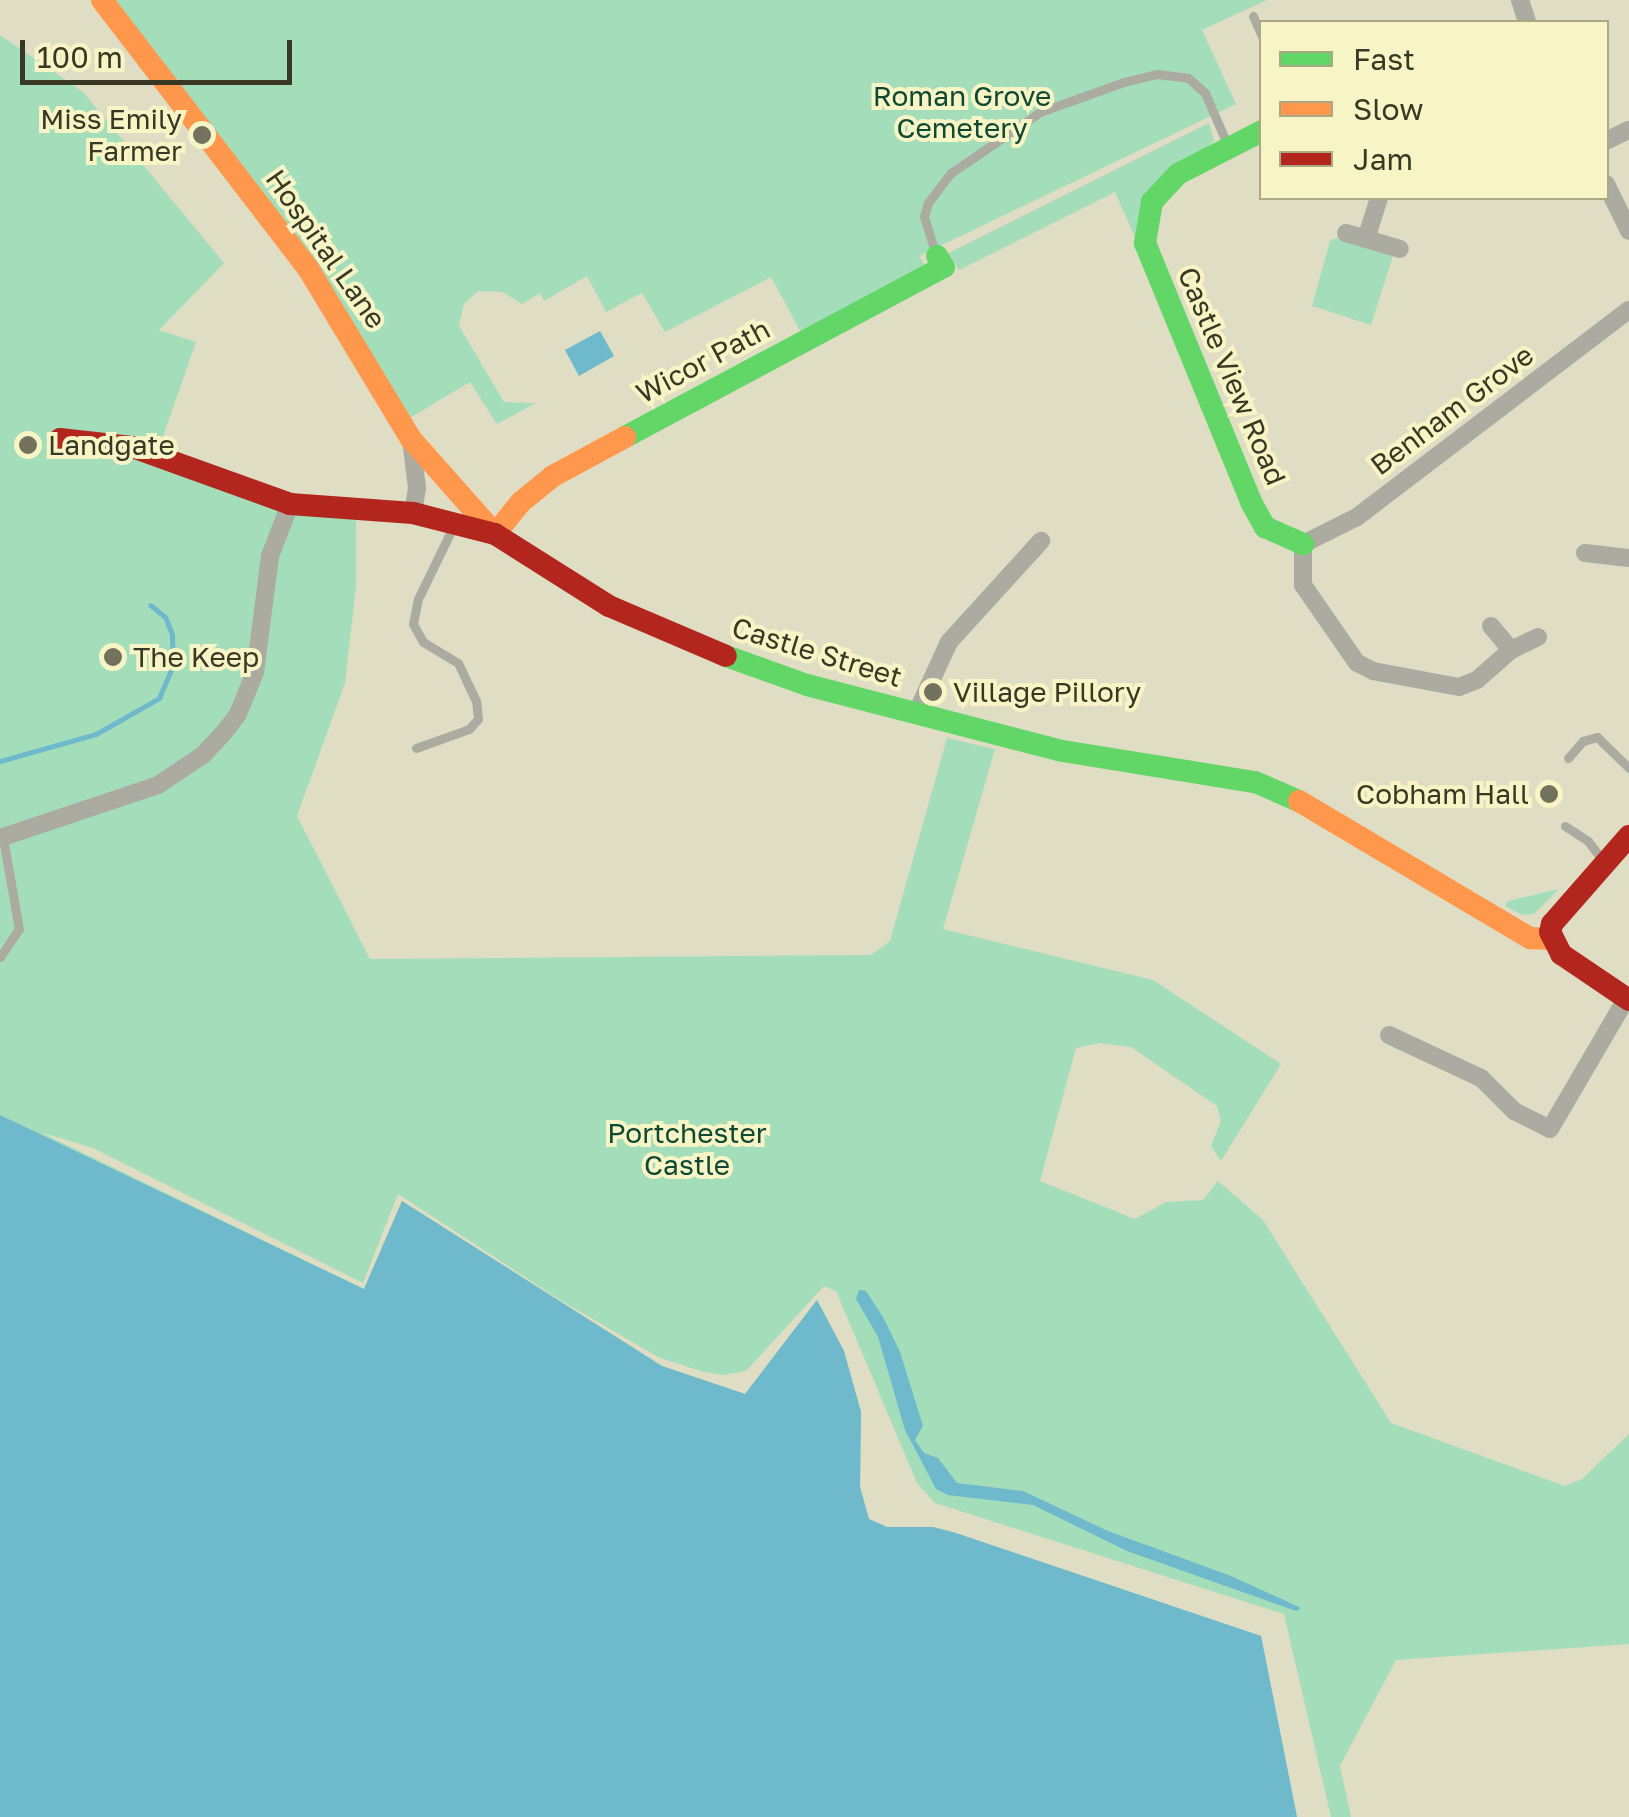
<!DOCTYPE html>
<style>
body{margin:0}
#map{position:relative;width:1629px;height:1817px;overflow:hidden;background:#dfddc3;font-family:"Golos Text",sans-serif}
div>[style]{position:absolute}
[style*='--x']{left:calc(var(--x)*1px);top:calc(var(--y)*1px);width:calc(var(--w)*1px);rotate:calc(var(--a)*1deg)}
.green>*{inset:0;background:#a4ddba}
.water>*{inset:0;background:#6eb9cb}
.stream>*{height:5px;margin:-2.5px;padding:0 2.5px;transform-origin:2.5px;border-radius:2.5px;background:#6eb9cb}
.lane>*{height:9px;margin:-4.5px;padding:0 4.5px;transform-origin:4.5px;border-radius:4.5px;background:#ababa2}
.street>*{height:18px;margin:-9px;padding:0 9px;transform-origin:9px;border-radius:9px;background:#ababa2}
.fast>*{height:22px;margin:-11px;padding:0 11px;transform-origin:11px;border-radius:11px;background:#63d668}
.slow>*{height:22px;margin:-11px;padding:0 11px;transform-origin:11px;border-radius:11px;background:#ff974d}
.jam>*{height:22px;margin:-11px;padding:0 11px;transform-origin:11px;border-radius:11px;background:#b3261e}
.dots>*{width:28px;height:28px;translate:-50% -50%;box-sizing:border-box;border:5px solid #f7f5c5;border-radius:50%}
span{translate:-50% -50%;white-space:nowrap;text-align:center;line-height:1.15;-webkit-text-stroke:8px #f7f5c5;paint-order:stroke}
.park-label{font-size:28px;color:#0f4834}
.poi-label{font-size:28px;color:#393825}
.right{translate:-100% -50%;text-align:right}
.left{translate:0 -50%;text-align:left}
.street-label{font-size:28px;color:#393825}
.legend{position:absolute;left:1259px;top:20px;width:350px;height:180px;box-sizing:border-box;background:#f7f5c5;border:2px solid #aba985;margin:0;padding:12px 18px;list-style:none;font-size:30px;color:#393825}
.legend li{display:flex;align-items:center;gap:20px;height:50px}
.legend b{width:50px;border:2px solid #aba985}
.scale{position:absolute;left:20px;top:40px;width:272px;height:45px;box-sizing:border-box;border:5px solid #393825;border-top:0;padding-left:12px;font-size:30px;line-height:35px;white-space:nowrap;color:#393825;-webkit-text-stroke:8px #f7f5c5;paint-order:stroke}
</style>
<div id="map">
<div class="green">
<i style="clip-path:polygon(102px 0,1267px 0,1202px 30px,1236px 104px,919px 256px,925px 266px,802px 334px,771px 277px,665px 332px,642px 293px,606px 312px,587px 276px,544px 301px,540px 293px,522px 304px,503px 292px,478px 291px,464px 304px,459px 326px,504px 402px,536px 403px,497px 424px,470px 382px,408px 419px)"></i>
<i style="clip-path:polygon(0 35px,83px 92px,224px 263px,159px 330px,196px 342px,155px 459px,356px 518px,356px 587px,345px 683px,297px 816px,370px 959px,871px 955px,890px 941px,947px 738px,995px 749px,943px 929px,1153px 980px,1281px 1064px,1221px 1161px,1211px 1146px,1221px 1121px,1217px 1106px,1131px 1047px,1099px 1043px,1076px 1048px,1040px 1181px,1135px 1219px,1166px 1202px,1203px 1200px,1218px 1181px,1263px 1220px,1391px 1423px,1565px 1486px,1582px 1479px,1629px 1434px,1629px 1644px,1396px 1660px,1340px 1766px,1351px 1817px,1331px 1817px,1284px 1614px,935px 1503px,917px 1483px,836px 1291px,824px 1286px,746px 1371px,725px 1375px,704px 1372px,660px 1358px,560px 1300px,398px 1194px,363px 1283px,93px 1148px,40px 1132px,364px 1289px,402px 1201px,662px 1366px,745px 1394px,817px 1300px,844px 1351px,861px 1412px,860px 1487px,869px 1519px,887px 1527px,933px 1527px,956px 1533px,1261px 1636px,1297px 1817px,0 1817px)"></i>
<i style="clip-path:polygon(1209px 123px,1214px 140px,1208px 149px,1190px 157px,1140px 248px,1115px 192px,959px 270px,949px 253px)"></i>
<i style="clip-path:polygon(1341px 236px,1393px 256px,1371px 325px,1312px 306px,1330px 241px)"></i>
<i style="clip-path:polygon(1559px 889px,1534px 914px,1522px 915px,1505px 906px,1508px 901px)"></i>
</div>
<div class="water">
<i style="clip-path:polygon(600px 331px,614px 356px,579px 376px,565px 350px)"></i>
<i style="clip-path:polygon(0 1115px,364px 1289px,402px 1201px,662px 1366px,745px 1394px,817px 1300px,844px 1351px,861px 1412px,860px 1487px,869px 1519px,887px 1527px,933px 1527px,956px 1533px,1261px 1636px,1297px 1817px,0 1817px)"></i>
<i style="clip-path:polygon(859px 1290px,866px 1291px,883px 1317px,900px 1352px,923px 1426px,915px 1440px,924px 1453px,938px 1458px,957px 1483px,1023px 1491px,1108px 1531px,1231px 1576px,1301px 1608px,1296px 1611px,1127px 1551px,1033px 1505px,948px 1495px,936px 1489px,905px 1430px,878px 1337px,856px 1299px)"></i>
</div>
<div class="stream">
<i style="--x:0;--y:761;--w:100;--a:-15.7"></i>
<i style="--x:96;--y:734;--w:73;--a:-29.7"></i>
<i style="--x:159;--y:698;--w:36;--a:-67"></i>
<i style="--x:173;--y:665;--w:31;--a:-92"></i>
<i style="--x:172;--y:634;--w:18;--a:-112"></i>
<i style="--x:165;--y:617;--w:19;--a:-141"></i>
</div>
<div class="lane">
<i style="--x:1253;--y:16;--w:22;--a:66"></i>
<i style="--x:934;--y:249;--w:34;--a:-107"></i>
<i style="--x:924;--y:216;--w:14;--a:-73"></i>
<i style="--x:928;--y:203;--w:38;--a:-53"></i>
<i style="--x:951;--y:173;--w:108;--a:-34.4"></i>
<i style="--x:1040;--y:112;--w:89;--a:-19.7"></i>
<i style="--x:1124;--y:82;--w:34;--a:-14"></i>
<i style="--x:1157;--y:74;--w:31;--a:7"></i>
<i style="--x:1188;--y:78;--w:23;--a:41"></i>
<i style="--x:1205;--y:93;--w:58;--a:66.5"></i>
<i style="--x:416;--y:748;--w:56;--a:-19.7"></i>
<i style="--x:469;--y:729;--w:13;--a:-48"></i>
<i style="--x:478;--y:719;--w:18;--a:-96"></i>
<i style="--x:476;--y:701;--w:42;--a:-115.3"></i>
<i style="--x:458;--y:663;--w:41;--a:-149"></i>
<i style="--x:423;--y:642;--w:21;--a:-119"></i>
<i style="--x:413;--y:624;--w:25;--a:-79"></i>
<i style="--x:418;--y:599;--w:80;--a:-64.1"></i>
<i style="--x:1568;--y:758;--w:23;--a:-49"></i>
<i style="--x:1583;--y:741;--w:15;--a:-16"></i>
<i style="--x:1597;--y:737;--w:45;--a:44.1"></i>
<i style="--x:1565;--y:826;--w:27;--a:33"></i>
<i style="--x:1588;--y:841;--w:25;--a:53"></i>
<i style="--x:0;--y:957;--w:34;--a:-56"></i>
<i style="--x:19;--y:929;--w:92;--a:-100"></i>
</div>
<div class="street">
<i style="--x:1520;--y:0;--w:23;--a:72"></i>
<i style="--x:1606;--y:141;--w:25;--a:-26"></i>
<i style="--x:1606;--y:184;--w:52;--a:63.9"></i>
<i style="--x:1346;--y:233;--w:56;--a:16.5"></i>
<i style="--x:1366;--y:239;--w:43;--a:-72.4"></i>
<i style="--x:411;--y:439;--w:49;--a:83"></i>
<i style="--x:417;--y:488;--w:25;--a:99"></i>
<i style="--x:1585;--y:553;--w:44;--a:6.5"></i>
<i style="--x:1491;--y:626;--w:31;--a:50"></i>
<i style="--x:1538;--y:637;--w:30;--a:154"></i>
<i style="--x:1511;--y:650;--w:45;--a:138.6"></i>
<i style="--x:1477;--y:680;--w:19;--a:159"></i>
<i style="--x:1459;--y:687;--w:87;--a:-169.5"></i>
<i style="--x:1373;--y:671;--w:18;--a:-153"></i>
<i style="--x:1357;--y:663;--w:95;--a:-124.7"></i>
<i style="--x:1303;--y:585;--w:41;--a:-90"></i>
<i style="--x:1303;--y:544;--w:60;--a:-26.6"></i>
<i style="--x:1357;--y:517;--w:342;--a:-37.3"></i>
<i style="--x:916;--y:714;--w:79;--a:-65.4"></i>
<i style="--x:949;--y:642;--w:137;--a:-47.7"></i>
<i style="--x:0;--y:838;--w:167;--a:-18.5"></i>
<i style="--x:158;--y:785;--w:54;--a:-33.7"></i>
<i style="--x:203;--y:755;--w:26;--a:-47"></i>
<i style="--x:221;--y:736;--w:28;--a:-52"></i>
<i style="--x:238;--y:714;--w:45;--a:-68"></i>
<i style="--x:255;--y:672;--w:117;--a:-82.6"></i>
<i style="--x:270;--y:556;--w:56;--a:-69"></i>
<i style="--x:1389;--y:1035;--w:102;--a:25.1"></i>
<i style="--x:1481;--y:1078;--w:47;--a:45"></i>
<i style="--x:1514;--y:1111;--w:40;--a:26.6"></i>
<i style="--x:1550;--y:1129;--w:151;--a:-59.7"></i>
</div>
<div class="fast">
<i style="--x:1262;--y:131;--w:94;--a:152.9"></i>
<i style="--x:1178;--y:174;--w:38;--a:133"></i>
<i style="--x:1152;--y:202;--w:42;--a:99.7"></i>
<i style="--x:1145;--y:243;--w:280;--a:67.7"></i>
<i style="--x:1251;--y:502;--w:29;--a:61"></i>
<i style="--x:1265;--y:527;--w:42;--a:24.1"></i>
<i style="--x:625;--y:437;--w:361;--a:-28.1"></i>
<i style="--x:944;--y:267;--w:13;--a:-122"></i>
<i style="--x:726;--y:656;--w:86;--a:19.7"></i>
<i style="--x:807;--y:685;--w:264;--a:14.5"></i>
<i style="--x:1063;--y:751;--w:194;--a:9.2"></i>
<i style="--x:1255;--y:782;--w:48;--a:23.4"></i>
</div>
<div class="slow">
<i style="--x:102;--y:0;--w:340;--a:52.5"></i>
<i style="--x:309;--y:270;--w:197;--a:58.9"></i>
<i style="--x:411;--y:439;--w:127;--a:48.5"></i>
<i style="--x:495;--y:534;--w:41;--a:-50.9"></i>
<i style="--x:521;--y:502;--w:41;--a:-39.1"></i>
<i style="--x:553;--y:476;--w:82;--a:-28.4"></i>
<i style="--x:1299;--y:801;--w:269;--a:30.7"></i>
<i style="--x:1530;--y:938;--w:21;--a:3"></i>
</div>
<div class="jam">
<i style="--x:60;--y:439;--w:72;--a:6.3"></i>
<i style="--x:132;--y:447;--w:168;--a:19.8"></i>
<i style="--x:290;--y:504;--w:123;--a:4.2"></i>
<i style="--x:413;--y:513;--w:85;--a:14.4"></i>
<i style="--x:495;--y:534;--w:135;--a:32.3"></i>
<i style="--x:609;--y:606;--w:127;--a:23.1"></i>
<i style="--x:1629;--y:836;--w:117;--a:131.2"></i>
<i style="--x:1552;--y:924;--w:8;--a:104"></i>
<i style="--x:1550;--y:932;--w:25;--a:63"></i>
<i style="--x:1561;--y:954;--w:82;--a:34.1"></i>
</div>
<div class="dots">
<i style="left:202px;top:135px;background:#73725c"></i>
<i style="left:28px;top:445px;background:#73725c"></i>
<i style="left:113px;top:657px;background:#73725c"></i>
<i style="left:933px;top:692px;background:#73725c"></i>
<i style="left:1549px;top:794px;background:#73725c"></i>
</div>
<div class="park-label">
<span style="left:962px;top:112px">Roman Grove<br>Cemetery</span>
<span style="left:687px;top:1149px">Portchester<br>Castle</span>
</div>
<div class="poi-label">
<span class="right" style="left:182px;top:135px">Miss Emily<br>Farmer</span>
<span class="left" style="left:48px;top:445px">Landgate</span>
<span class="left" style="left:133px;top:657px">The Keep</span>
<span class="left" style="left:953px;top:692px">Village Pillory</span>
<span class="right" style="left:1529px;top:794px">Cobham Hall</span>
</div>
<div class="street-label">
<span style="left:326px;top:249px;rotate:55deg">Hospital Lane</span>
<span style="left:703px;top:361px;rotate:-28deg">Wicor Path</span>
<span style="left:1232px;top:376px;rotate:67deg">Castle View Road</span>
<span style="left:1452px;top:410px;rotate:-37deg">Benham Grove</span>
<span style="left:817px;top:652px;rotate:17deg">Castle Street</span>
</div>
<ul class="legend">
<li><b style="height:12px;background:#63d668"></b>Fast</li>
<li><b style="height:12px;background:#ff974d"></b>Slow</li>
<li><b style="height:12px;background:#b3261e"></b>Jam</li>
</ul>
<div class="scale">100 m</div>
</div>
